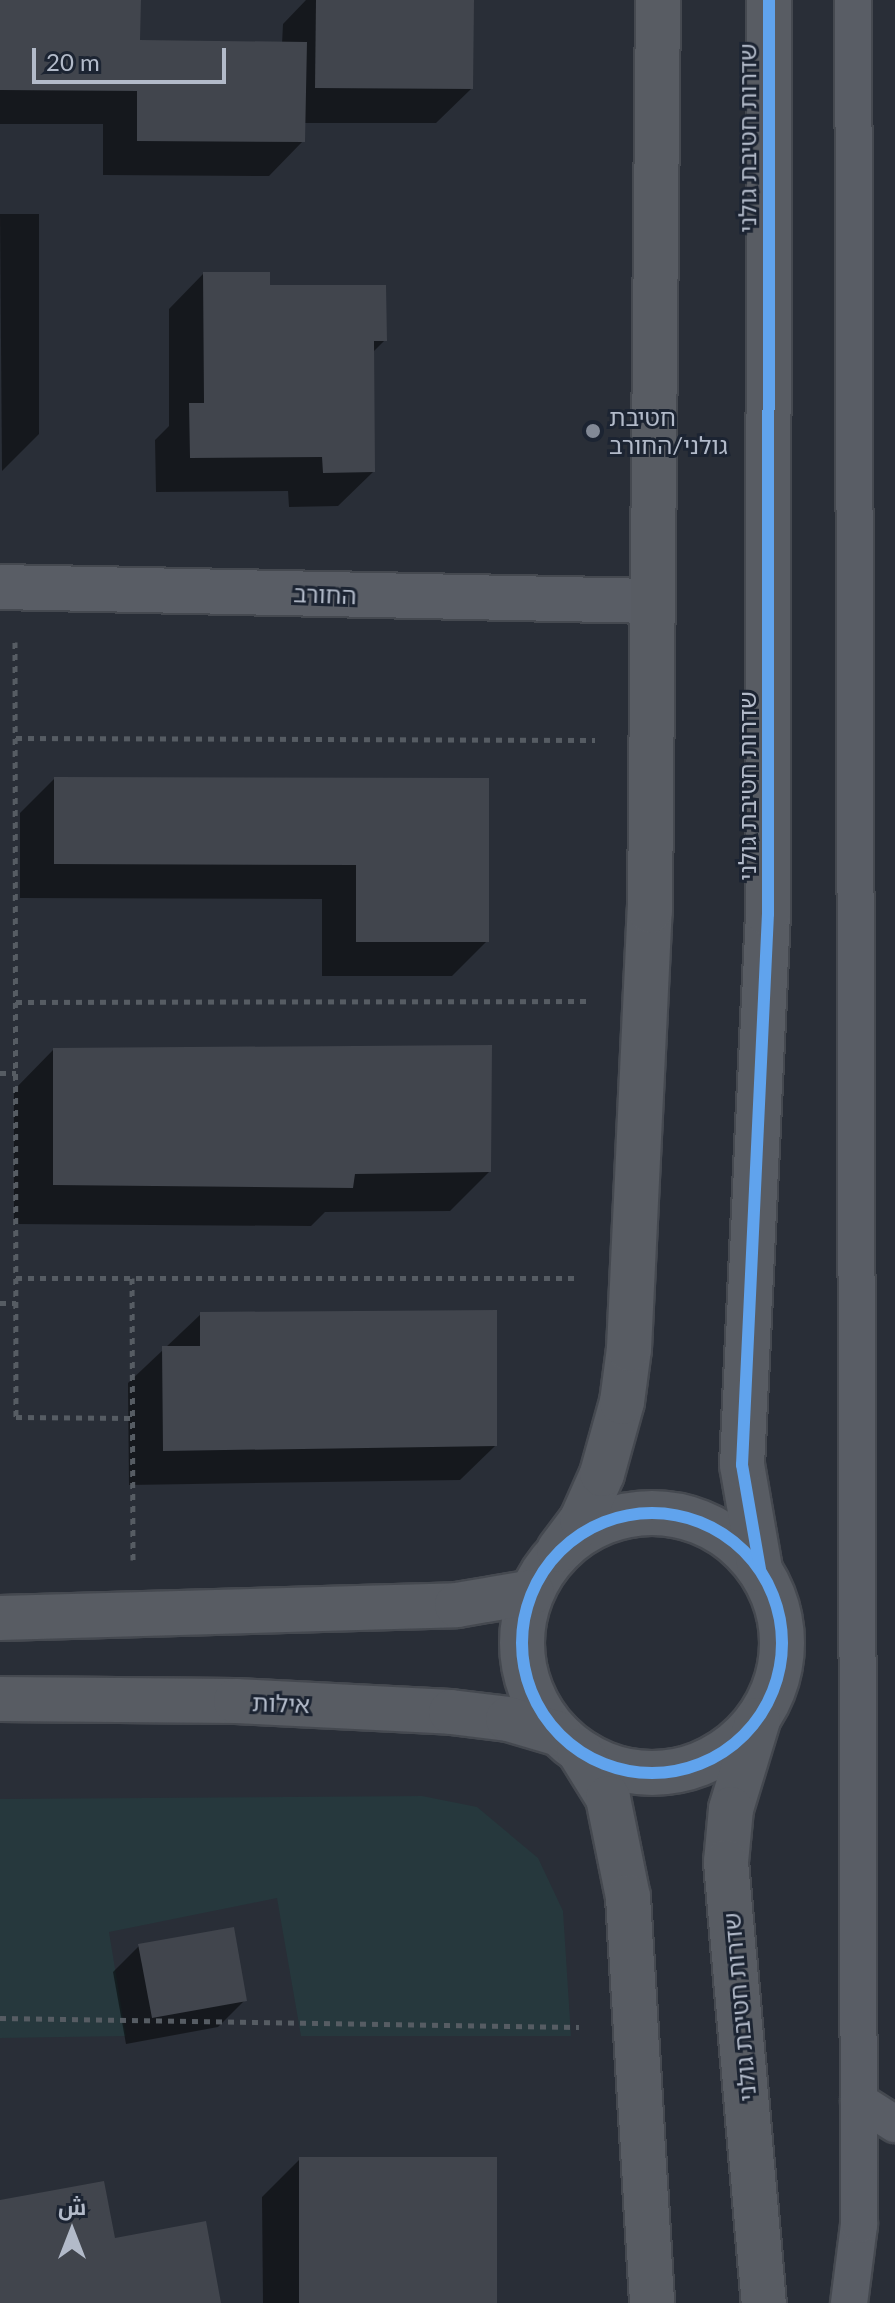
<!DOCTYPE html>
<meta charset="utf-8">
<style>
body{margin:0}
#map{position:relative;width:895px;height:2303px;overflow:hidden;background:#292e37;font-family:Lato,Cairo,"Noto Sans Hebrew",sans-serif}
div>[style]{position:absolute}
[style*='--x']{left:calc(var(--x)*1px);top:calc(var(--y)*1px);width:calc(var(--w)*1px);rotate:calc(var(--a)*1deg)}
.green>*{inset:0;background:#26383d}
.shadow>*{inset:0;background:#0007}
.building>*{inset:0;background:#41454d}
.path>*{height:5px;margin-top:-2.5px;transform-origin:0;background:repeating-linear-gradient(90deg,#565c63 0 6px,transparent 0 12px)}
.roads{filter:drop-shadow(2px 0 #454950) drop-shadow(-2px 0 #454950) drop-shadow(0 2px #454950) drop-shadow(0 -2px #454950)}
.lane>*{height:36px;margin:-18px;padding:0 18px;transform-origin:18px;border-radius:18px;background:#595d65}
.street>*{height:44px;margin:-22px;padding:0 22px;transform-origin:22px;border-radius:22px;background:#595d65}
.secondary>*{height:44px;margin:-22px;padding:0 22px;transform-origin:22px;border-radius:22px;background:#585c63}
.secondary>.ring{margin:-22px;padding:0;box-sizing:content-box;background:none;border:44px solid #585c63;border-radius:50%}
.cycleway>*{height:12px;margin:-6px;padding:0 6px;transform-origin:6px;border-radius:6px;background:#60a3ed}
.cycleway>.ring{margin:-6px;padding:0;box-sizing:content-box;background:none;border:12px solid #60a3ed;border-radius:50%}
.dots>*{width:22px;height:22px;translate:-50% -50%;box-sizing:border-box;border:4px solid #1c2432;border-radius:50%}
span{translate:-50% -50%;white-space:nowrap;text-align:center;line-height:1.15;-webkit-text-stroke:6px #1c2432;paint-order:stroke}
.street-label{font-size:24px;color:#b2bac9}
.poi-label{font-size:24px;color:#b2bac9}
.left{translate:0 -50%;text-align:left}
.north{position:absolute;left:32px;top:2191px;width:80px;height:80px;-webkit-text-stroke:6px #1c2432;paint-order:stroke;rotate:0deg;font-size:22px;font-weight:700;line-height:32px;text-align:center;color:#b2bac9}
.north::after{content:'';display:block;margin:auto;width:28px;height:36px;background:#b2bac9;clip-path:polygon(50% 0,100% 100%,50% 72%,0 100%)}
.scale{position:absolute;left:32px;top:48px;width:194px;height:36px;box-sizing:border-box;border:4px solid #b2bac9;border-top:0;padding-left:10px;font-size:24px;line-height:28px;white-space:nowrap;color:#b2bac9;-webkit-text-stroke:6px #1c2432;paint-order:stroke}
</style>
<div id="map">
<div class="green">
<i style="clip-path:polygon(422px 1796px,477px 1807px,538px 1858px,563px 1911px,571px 2036px,301px 2036px,277px 1898px,109px 1932px,126px 2036px,0 2038px,0 1799px)"></i>
</div>
<div class="shadow">
<i style="clip-path:polygon(0 0,139px 0,138px 42px,282px 44px,283px 24px,306px 0,472px 0,471px 89px,436px 123px,304px 123px,303px 141px,269px 176px,103px 175px,103px 124px,0 124px)"></i>
<i style="clip-path:polygon(0 214px,39px 214px,39px 434px,2px 471px)"></i>
<i style="clip-path:polygon(203px 274px,268px 287px,385px 340px,372px 353px,373px 472px,338px 506px,289px 507px,288px 491px,156px 492px,155px 440px,169px 426px,169px 309px)"></i>
<i style="clip-path:polygon(54px 779px,487px 780px,487px 941px,452px 976px,322px 976px,322px 899px,20px 898px,20px 813px)"></i>
<i style="clip-path:polygon(53px 1050px,489px 1172px,450px 1211px,325px 1212px,311px 1226px,14px 1224px,14px 1090px)"></i>
<i style="clip-path:polygon(201px 1314px,495px 1446px,460px 1480px,129px 1485px,128px 1383px)"></i>
<i style="clip-path:polygon(139px 1946px,245px 2000px,218px 2027px,126px 2044px,113px 1972px)"></i>
<i style="clip-path:polygon(300px 2159px,495px 2303px,263px 2303px,262px 2197px)"></i>
</div>
<div class="building">
<i style="clip-path:polygon(0 0,141px 0,140px 40px,307px 42px,305px 142px,137px 141px,137px 91px,0 90px)"></i>
<i style="clip-path:polygon(316px 0,474px 0,473px 89px,315px 88px)"></i>
<i style="clip-path:polygon(203px 272px,270px 272px,270px 285px,386px 285px,387px 341px,374px 341px,375px 472px,323px 473px,322px 457px,190px 458px,189px 403px,204px 403px)"></i>
<i style="clip-path:polygon(54px 777px,489px 778px,489px 942px,356px 942px,356px 865px,54px 864px)"></i>
<i style="clip-path:polygon(492px 1045px,491px 1172px,355px 1174px,353px 1188px,53px 1185px,53px 1048px)"></i>
<i style="clip-path:polygon(497px 1310px,497px 1446px,163px 1451px,162px 1346px,200px 1346px,200px 1312px)"></i>
<i style="clip-path:polygon(234px 1927px,247px 2001px,152px 2018px,138px 1944px)"></i>
<i style="clip-path:polygon(299px 2157px,497px 2157px,497px 2303px,299px 2303px)"></i>
<i style="clip-path:polygon(104px 2181px,115px 2238px,206px 2221px,221px 2303px,0 2303px,0 2200px)"></i>
</div>
<div class="path">
<i style="--x:15;--y:642;--w:775;--a:89.93"></i>
<i style="--x:16;--y:1417;--w:116;--a:0.5"></i>
<i style="--x:16;--y:738;--w:579;--a:0.2"></i>
<i style="--x:16;--y:1002;--w:575;--a:-0.1"></i>
<i style="--x:0;--y:1073;--w:16;--a:0"></i>
<i style="--x:16;--y:1278;--w:559;--a:0"></i>
<i style="--x:132;--y:1278;--w:282;--a:89.8"></i>
<i style="--x:0;--y:1303;--w:16;--a:0"></i>
<i style="--x:0;--y:2018;--w:579;--a:0.89"></i>
</div>
<div class="roads">
<div class="lane">
<i style="--x:859;--y:2101;--w:43;--a:32.6"></i>
<i style="--x:849;--y:2303;--w:79;--a:-82.7"></i>
<i style="--x:859;--y:2225;--w:2225;--a:-90.15"></i>
</div>
<div class="street">
<i style="--x:0;--y:587;--w:651;--a:1.23"></i>
</div>
<div class="secondary">
<i class="ring" style="left:522px;top:1513px;width:216px;height:216px"></i>
<i style="--x:559;--y:1550;--w:39;--a:-53"></i>
<i style="--x:582;--y:1519;--w:49;--a:-66"></i>
<i style="--x:602;--y:1474;--w:75;--a:-74.5"></i>
<i style="--x:622;--y:1402;--w:53;--a:-82.5"></i>
<i style="--x:629;--y:1349;--w:439;--a:-87.3"></i>
<i style="--x:650;--y:911;--w:911;--a:-89.5"></i>
<i style="--x:760;--y:1569;--w:106;--a:-99.8"></i>
<i style="--x:742;--y:1465;--w:552;--a:-87.3"></i>
<i style="--x:768;--y:914;--w:914;--a:-89.94"></i>
<i style="--x:0;--y:1618;--w:457;--a:-1.6"></i>
<i style="--x:457;--y:1605;--w:76;--a:-9.8"></i>
<i style="--x:0;--y:1699;--w:236;--a:0.5"></i>
<i style="--x:236;--y:1701;--w:215;--a:2.9"></i>
<i style="--x:451;--y:1712;--w:57;--a:7"></i>
<i style="--x:508;--y:1719;--w:53;--a:16.4"></i>
<i style="--x:758;--y:1720;--w:93;--a:106.9"></i>
<i style="--x:731;--y:1809;--w:53;--a:95.4"></i>
<i style="--x:726;--y:1862;--w:443;--a:85.1"></i>
<i style="--x:579;--y:1751;--w:55;--a:58.3"></i>
<i style="--x:608;--y:1798;--w:101;--a:78.6"></i>
<i style="--x:628;--y:1897;--w:407;--a:86.6"></i>
</div>
</div>
<div class="cycleway">
<i class="ring" style="left:522px;top:1513px;width:248px;height:248px"></i>
<i style="--x:760;--y:1569;--w:106;--a:-99.8"></i>
<i style="--x:742;--y:1465;--w:552;--a:-87.3"></i>
<i style="--x:768;--y:914;--w:914;--a:-89.94"></i>
</div>
<div class="dots">
<i style="left:593px;top:431px;background:#828996"></i>
</div>
<div class="street-label">
<span style="left:747px;top:138px;rotate:-90deg">שדרות חטיבת גולני</span>
<span style="left:325px;top:594px;rotate:2deg">החורב</span>
<span style="left:747px;top:786px;rotate:-90deg">שדרות חטיבת גולני</span>
<span style="left:281px;top:1703px;rotate:2deg">אילות</span>
<span style="left:739px;top:2007px;rotate:-95deg">שדרות חטיבת גולני</span>
</div>
<div class="poi-label">
<span class="left" style="left:609px;top:431px">חטיבת<br>גולני/החורב</span>
</div>
<div class="north">ش</div>
<div class="scale">20 m</div>
</div>
